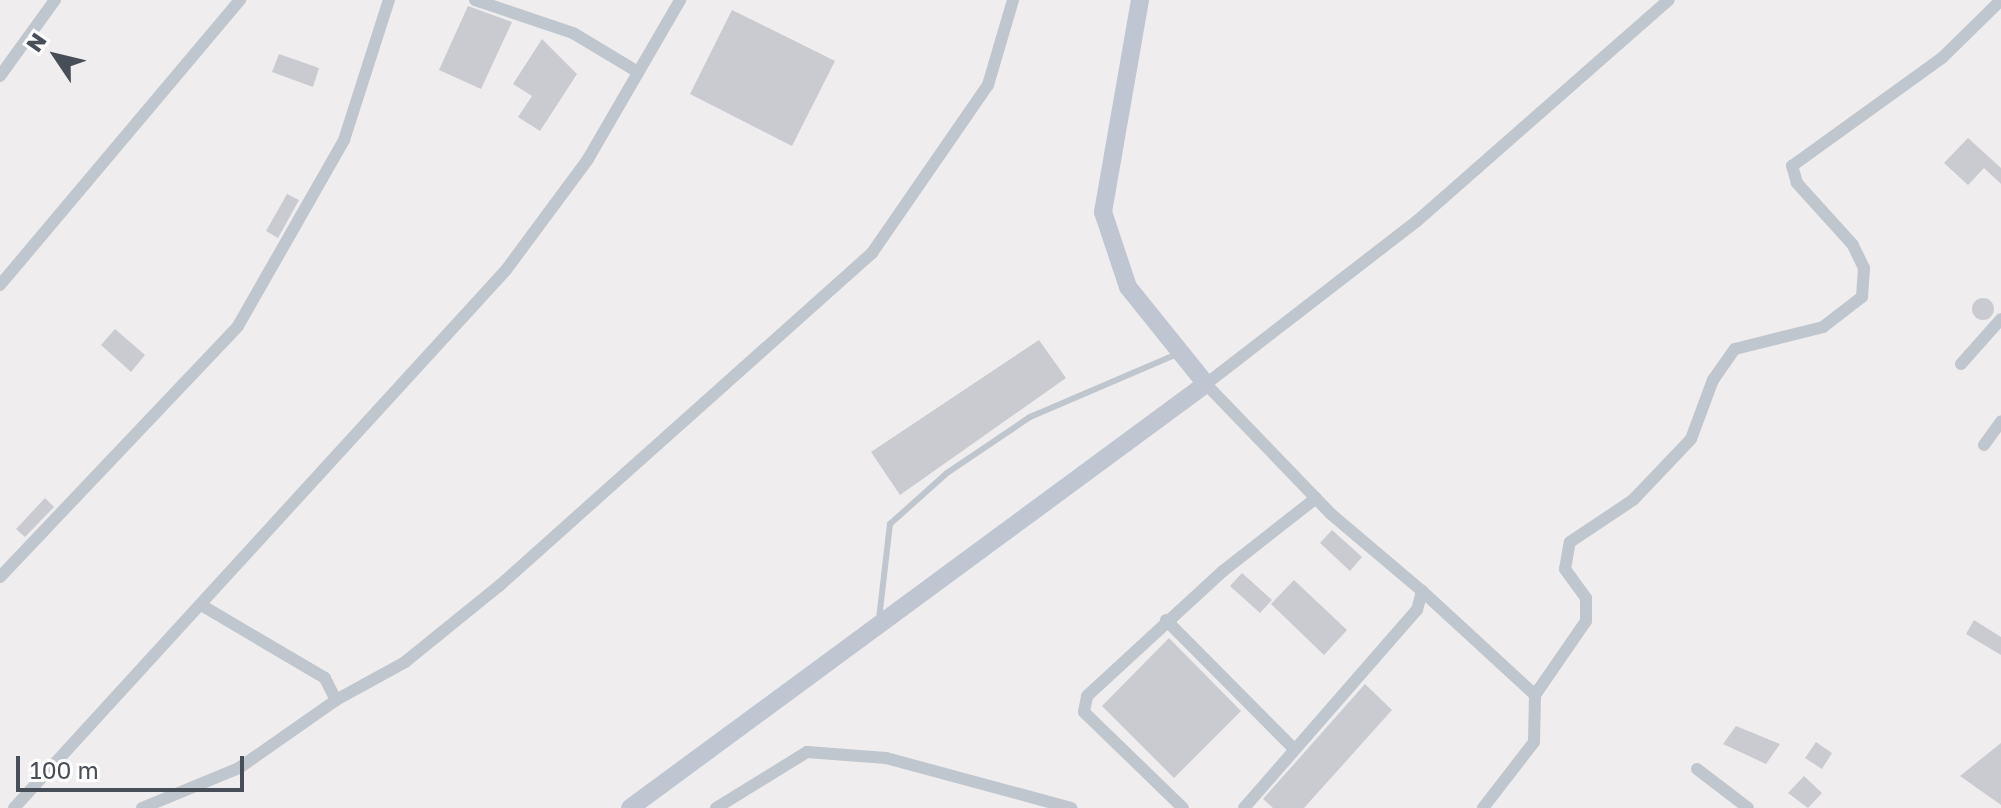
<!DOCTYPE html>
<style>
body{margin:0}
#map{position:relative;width:2001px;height:808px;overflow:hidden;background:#efeded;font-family:"Golos Text",sans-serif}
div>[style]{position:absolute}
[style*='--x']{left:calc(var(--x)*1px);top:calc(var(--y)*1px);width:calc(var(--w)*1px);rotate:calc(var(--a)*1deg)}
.building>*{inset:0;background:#cacbd1}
.round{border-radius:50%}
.lane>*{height:6px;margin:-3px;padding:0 3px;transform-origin:3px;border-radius:3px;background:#bfc6cd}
.street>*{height:12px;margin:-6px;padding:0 6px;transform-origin:6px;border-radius:6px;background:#bfc6cd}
.secondary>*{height:18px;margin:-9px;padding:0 9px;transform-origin:9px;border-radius:9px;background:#bfc6d1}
span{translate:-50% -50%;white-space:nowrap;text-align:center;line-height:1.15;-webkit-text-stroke:6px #fff;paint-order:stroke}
.north{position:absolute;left:16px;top:16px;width:80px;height:80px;-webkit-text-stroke:6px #fff;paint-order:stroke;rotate:305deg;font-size:22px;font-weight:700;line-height:32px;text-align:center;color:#474e57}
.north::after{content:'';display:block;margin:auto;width:28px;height:36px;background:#474e57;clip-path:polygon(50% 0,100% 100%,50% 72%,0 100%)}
.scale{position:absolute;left:16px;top:756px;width:228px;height:36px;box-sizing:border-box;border:4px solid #474e57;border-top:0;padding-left:10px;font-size:24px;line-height:28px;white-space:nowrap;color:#474e57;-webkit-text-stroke:6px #fff;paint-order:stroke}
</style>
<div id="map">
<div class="building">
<i style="clip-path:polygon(468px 6px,512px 22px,481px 89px,439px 70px)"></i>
<i style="clip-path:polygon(732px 10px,835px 61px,792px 146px,690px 94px)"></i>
<i style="clip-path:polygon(542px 39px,577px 74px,540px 131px,518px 117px,532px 96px,513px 84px)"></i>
<i style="clip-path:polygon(279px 54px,319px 68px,313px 87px,272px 72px)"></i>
<i style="clip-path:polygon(1968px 138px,2001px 168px,2001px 184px,1984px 168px,1968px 185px,1944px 163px)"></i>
<i style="clip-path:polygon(287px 194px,299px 200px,278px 238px,266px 231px)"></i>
<i class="round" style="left:1972px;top:298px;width:22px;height:22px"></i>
<i style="clip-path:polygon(115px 329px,145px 355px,131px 372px,101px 345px)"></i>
<i style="clip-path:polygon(1039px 340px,1066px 378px,900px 495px,871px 452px)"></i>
<i style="clip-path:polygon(45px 498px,54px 507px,25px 537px,16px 529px)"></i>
<i style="clip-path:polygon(1332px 530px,1362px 557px,1350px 571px,1320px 543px)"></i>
<i style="clip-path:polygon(1242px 573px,1272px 600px,1260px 613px,1230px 586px)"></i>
<i style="clip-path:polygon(1294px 580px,1347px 630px,1324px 655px,1271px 604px)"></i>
<i style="clip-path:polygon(1974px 620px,2001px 637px,2001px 655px,1966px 634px)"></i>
<i style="clip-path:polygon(1169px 638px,1241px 711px,1174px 778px,1102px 706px)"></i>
<i style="clip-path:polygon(1365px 684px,1392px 710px,1304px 808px,1273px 808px,1263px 799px)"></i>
<i style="clip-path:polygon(1736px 726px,1780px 744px,1766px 764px,1723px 744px)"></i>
<i style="clip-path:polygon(1816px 742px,1832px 753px,1822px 769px,1805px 758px)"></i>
<i style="clip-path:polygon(2001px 743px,2001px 805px,1960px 776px)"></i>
<i style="clip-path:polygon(1804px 776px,1822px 793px,1808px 808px,1788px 793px)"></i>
</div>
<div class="lane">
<i style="--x:879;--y:619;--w:96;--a:-83.4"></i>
<i style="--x:890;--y:524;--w:76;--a:-41.8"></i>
<i style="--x:947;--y:473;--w:100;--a:-34"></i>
<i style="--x:1030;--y:417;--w:160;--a:-23.2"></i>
</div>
<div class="street">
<i style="--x:475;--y:0;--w:103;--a:18.6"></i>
<i style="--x:573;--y:33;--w:76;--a:31"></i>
<i style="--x:0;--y:76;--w:94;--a:-54.1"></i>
<i style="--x:0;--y:285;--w:373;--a:-49.9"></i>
<i style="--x:1961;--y:364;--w:60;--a:-48.4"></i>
<i style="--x:1984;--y:445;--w:29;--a:-54"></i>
<i style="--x:0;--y:577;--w:346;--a:-46.5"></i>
<i style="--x:238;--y:326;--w:214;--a:-60.3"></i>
<i style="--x:344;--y:140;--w:147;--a:-72.2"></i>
<i style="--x:1422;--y:591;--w:154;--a:42.6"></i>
<i style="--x:1166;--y:620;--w:182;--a:45.2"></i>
<i style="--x:336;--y:700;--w:79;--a:-28.8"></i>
<i style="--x:405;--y:662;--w:121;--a:-39"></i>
<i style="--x:499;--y:586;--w:500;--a:-41.76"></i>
<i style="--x:872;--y:253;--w:204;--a:-55.4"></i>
<i style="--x:988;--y:85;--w:89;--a:-73.6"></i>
<i style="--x:1697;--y:769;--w:64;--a:37.4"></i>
<i style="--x:14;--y:808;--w:729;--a:-47.56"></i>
<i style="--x:506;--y:270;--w:138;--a:-53.5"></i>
<i style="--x:588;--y:159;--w:184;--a:-59.9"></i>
<i style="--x:142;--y:808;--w:105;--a:-22.4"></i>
<i style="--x:239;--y:768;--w:118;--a:-35"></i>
<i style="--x:336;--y:700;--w:25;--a:-117"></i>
<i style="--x:325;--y:678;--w:142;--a:-149.5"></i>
<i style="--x:716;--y:808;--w:107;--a:-31.6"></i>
<i style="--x:807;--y:752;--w:79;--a:4.3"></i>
<i style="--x:886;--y:758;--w:192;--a:15.1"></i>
<i style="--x:1183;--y:808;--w:138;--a:-135.9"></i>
<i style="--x:1084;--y:712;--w:16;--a:-79"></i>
<i style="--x:1087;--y:696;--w:185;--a:-42.6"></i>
<i style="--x:1223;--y:571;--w:118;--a:-38.1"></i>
<i style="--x:1244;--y:808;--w:263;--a:-48.9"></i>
<i style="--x:1417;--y:610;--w:20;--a:-75"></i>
<i style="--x:1422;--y:591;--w:119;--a:-139.8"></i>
<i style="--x:1331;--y:514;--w:180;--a:-133.9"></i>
<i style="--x:1206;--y:384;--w:267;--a:-37.7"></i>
<i style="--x:1417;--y:221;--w:335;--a:-41.3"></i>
<i style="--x:1483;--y:808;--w:83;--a:-52.3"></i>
<i style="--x:1534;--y:742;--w:47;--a:-88.8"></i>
<i style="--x:1535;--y:695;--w:90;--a:-55.4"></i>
<i style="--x:1586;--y:621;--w:23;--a:-90"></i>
<i style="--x:1586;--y:598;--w:36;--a:-126"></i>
<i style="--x:1565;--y:569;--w:27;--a:-80"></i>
<i style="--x:1570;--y:542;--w:76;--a:-33.7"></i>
<i style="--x:1633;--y:500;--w:84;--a:-46.4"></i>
<i style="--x:1691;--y:439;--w:63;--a:-69.6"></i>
<i style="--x:1713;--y:380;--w:38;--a:-55"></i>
<i style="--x:1735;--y:349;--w:91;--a:-14"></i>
<i style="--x:1823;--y:327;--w:49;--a:-37.6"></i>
<i style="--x:1862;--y:297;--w:29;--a:-86"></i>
<i style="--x:1864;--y:268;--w:25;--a:-116"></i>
<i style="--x:1853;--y:245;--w:84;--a:-132.1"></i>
<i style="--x:1797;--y:183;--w:18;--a:-106"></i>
<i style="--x:1792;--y:166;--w:185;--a:-35.8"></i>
<i style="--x:1942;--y:58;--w:83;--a:-44.5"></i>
</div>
<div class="secondary">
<i style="--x:630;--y:808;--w:715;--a:-36.36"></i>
<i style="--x:1206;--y:384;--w:124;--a:-128.8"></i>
<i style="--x:1128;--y:287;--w:79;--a:-108.4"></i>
<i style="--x:1103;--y:212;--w:215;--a:-80.1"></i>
</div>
<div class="north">N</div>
<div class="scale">100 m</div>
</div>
